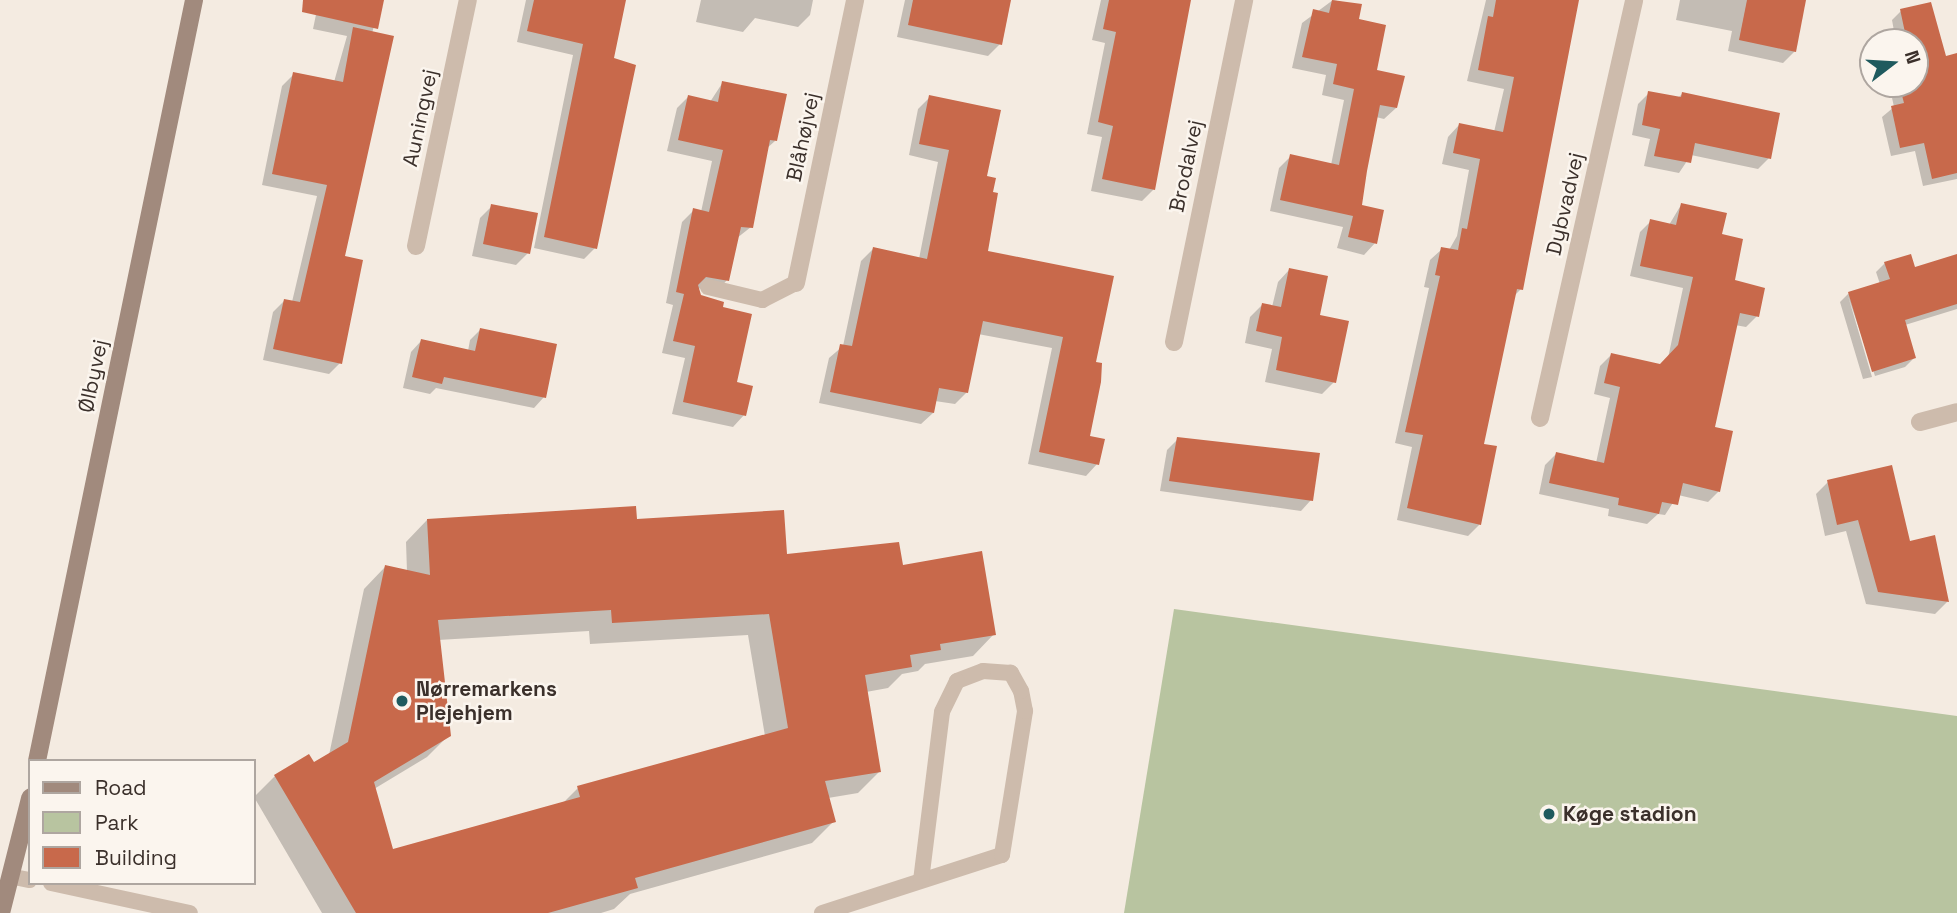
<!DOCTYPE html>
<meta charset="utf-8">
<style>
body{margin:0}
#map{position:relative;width:1957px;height:913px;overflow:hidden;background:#f4ebe1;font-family:"Space Grotesk",sans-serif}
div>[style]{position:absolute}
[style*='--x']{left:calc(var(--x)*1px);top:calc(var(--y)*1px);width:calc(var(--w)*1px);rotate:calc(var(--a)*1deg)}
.green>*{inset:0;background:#b8c4a0}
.shadow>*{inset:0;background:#0003}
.building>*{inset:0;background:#c8694b}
.lane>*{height:16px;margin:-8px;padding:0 8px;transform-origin:8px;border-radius:8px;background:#cdbbac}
.street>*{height:18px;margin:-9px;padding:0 9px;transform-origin:9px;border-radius:9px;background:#cdbbac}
.secondary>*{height:18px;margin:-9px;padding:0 9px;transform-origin:9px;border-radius:9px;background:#a18a7d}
.dots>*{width:19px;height:19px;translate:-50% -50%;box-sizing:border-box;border:4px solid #fbf5ee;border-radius:50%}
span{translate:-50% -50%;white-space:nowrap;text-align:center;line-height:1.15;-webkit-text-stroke:5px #fbf5ee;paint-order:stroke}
.street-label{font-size:21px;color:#3b302b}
.poi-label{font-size:21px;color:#3b302b;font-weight:700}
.left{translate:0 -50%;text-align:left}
.legend{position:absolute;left:28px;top:759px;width:228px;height:126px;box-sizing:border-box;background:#fbf5ee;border:2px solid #aea6a0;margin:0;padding:9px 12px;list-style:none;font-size:21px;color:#3b302b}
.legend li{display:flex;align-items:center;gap:14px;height:35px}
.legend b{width:35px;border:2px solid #aea6a0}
.north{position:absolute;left:1859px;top:28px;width:70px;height:70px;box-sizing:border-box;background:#fbf5ee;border:2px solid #aea6a0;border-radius:50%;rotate:73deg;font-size:19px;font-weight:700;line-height:28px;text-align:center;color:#3b302b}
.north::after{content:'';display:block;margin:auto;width:24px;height:32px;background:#1f5a5e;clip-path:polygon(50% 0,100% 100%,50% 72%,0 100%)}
</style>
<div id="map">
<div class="green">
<i style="clip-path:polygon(1174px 609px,1957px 716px,1957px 913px,1124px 913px)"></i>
</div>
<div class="shadow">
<i style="clip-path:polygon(319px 0,382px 0,372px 33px,343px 257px,340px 363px,329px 374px,263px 360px,273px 312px,284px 301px,292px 302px,317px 196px,262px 185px,282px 86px,294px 74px,334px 82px,347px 36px,313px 29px)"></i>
<i style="clip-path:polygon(526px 0,625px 0,612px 59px,595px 248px,584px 259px,534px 248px,573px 55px,517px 42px)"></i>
<i style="clip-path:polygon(701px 0,813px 0,810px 15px,798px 27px,755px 18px,743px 32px,696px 22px)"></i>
<i style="clip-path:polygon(905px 0,1010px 0,1000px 44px,988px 56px,897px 37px)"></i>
<i style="clip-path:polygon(1101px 0,1189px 0,1154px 189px,1142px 201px,1091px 191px,1102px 137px,1087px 134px,1105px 43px,1092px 40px)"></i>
<i style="clip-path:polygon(1333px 0,1360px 6px,1357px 21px,1375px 71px,1396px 108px,1384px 119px,1376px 117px,1360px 206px,1375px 243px,1364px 255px,1337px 248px,1343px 227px,1270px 211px,1279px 168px,1291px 156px,1331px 165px,1344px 100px,1322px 95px,1326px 75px,1292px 68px,1302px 23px)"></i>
<i style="clip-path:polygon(1486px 0,1578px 0,1521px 289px,1514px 296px,1482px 445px,1480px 524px,1468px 536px,1397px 520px,1412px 447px,1395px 443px,1429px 288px,1424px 287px,1430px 260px,1442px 249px,1449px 250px,1457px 236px,1469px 170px,1442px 164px,1448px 137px,1459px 125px,1494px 132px,1504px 89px,1467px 81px)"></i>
<i style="clip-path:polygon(1680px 0,1804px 0,1795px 51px,1783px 63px,1728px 51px,1732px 31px,1676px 20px)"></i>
<i style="clip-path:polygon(1901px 11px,1945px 58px,1957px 55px,1957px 179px,1923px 186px,1915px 151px,1891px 156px,1882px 117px,1894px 107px,1889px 84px,1915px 84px,1915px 42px,1896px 42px,1892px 20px)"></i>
<i style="clip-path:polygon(723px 82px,775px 141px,766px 149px,751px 227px,737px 238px,727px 280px,716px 292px,697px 288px,700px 296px,721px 309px,744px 415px,733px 427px,672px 414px,685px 358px,662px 353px,673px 305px,666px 303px,682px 222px,694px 210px,701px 212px,712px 161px,667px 151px,677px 108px,688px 97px,710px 102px)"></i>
<i style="clip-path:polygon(1649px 93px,1678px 98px,1682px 94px,1769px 158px,1758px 169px,1691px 155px,1679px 173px,1644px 166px,1650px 139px,1632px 135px,1638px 104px)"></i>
<i style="clip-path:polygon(930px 97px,985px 177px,986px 252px,1094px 363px,1088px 438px,1097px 464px,1086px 476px,1028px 464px,1052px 348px,978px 334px,967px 392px,955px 404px,935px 401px,933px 413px,921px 424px,819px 403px,829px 358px,843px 346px,861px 261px,873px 249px,919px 259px,938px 162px,909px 155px,918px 109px)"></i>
<i style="clip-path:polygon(1681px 205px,1720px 235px,1733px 281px,1757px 316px,1746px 327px,1735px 325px,1712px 428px,1719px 491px,1708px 502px,1678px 495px,1665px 515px,1658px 514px,1647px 524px,1608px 516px,1609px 509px,1539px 494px,1545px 465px,1556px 454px,1596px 463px,1610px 398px,1594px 394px,1600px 366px,1611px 355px,1660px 366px,1668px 358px,1683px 288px,1630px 276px,1640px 232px,1651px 221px,1669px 225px)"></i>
<i style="clip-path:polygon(492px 206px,528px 253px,516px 265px,472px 256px,480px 218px)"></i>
<i style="clip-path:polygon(1957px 256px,1957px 309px,1905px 325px,1914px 358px,1905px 367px,1875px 376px,1848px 296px,1872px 377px,1863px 379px,1840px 302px,1849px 293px,1880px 284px,1876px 272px,1885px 263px,1914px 269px)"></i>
<i style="clip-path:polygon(1289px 270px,1318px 316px,1334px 382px,1322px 394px,1265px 382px,1272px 349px,1245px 343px,1250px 317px,1262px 305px,1272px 307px,1278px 282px)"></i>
<i style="clip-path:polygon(481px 329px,544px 397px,534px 408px,436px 388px,430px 394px,403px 388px,411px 352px,421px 341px,468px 351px,470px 340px)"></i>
<i style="clip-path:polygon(1178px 439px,1311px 500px,1301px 511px,1160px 491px,1167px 450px)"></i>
<i style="clip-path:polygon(1828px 482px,1909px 543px,1934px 537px,1947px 602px,1935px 614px,1866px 604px,1846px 531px,1825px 536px,1816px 494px)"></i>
<i style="clip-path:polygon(evenodd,427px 520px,635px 521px,785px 556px,902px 567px,994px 634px,973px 656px,925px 664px,918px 671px,902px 674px,888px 688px,866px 692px,879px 772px,858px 793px,828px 798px,834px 821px,812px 843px,630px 894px,614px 909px,601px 913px,322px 913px,254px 797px,275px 776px,308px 757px,313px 765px,329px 755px,364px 589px,385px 567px,407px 572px,406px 542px,427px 520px,589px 631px,590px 644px,748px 635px,765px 736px,578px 788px,562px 804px,392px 851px,374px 789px,427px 757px,449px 735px,438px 640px,589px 631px)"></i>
</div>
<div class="building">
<i style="clip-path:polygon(303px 0,384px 0,378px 29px,302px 12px)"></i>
<i style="clip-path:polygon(534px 0,626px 0,614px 58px,636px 65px,597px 249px,544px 237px,583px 44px,527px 31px)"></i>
<i style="clip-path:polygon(913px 0,1011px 0,1002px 45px,908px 25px)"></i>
<i style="clip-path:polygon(1109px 0,1191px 0,1155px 190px,1102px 179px,1113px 126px,1098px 122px,1116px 32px,1103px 29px)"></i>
<i style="clip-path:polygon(1332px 0,1362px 4px,1359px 19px,1386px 25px,1377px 70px,1405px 76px,1397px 108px,1380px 105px,1367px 171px,1362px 205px,1384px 210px,1377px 244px,1348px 237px,1353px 216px,1280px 200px,1290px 154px,1339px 165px,1354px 89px,1333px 84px,1337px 64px,1302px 57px,1313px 9px,1329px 13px)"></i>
<i style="clip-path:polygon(1496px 0,1579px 0,1523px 290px,1517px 289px,1484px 444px,1497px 446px,1481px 525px,1407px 508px,1423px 435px,1405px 432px,1440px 276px,1435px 275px,1441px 247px,1458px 250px,1462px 228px,1467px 229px,1480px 159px,1453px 153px,1459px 123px,1503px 132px,1514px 77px,1478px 70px,1488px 16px,1493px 17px)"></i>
<i style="clip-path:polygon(1747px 0,1806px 0,1796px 52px,1739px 40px)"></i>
<i style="clip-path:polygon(1931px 2px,1946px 56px,1957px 53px,1957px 173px,1932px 179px,1924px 143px,1900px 148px,1891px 106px,1904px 103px,1899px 84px,1915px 84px,1915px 42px,1907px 42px,1900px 9px)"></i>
<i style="clip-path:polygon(353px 27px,394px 36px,345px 256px,363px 260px,342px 364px,273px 349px,284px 299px,300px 302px,327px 185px,272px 174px,293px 72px,343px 82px)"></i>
<i style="clip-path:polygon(722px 81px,787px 94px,777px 141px,770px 140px,753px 228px,741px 227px,729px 281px,706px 277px,698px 285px,701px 295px,724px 302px,723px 307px,752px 314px,737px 382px,753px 386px,746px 416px,683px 402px,695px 346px,673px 341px,684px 294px,676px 292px,693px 208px,709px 212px,723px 150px,678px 140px,688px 95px,718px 102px)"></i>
<i style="clip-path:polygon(1648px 91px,1681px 97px,1682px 92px,1780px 113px,1771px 159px,1695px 143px,1691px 163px,1654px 156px,1660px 129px,1642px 125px)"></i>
<i style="clip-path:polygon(929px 95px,1001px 110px,987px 176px,996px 178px,993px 192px,998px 193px,988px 251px,1114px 276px,1096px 362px,1102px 363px,1101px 382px,1090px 436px,1105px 439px,1099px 465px,1039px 452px,1063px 337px,983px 321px,968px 393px,939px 388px,934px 413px,830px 392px,840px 344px,852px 346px,873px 247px,927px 259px,949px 150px,919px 144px)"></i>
<i style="clip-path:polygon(1681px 203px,1727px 213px,1722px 234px,1743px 239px,1735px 280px,1765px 288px,1759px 317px,1740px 313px,1715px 427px,1733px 431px,1720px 492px,1683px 483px,1678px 505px,1662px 502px,1659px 514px,1618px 505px,1619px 498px,1549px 483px,1556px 452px,1604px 463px,1620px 387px,1604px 383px,1611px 353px,1660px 364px,1678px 345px,1693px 277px,1640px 266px,1650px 219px,1676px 225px)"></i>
<i style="clip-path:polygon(491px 204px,538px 213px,530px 254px,483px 244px)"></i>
<i style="clip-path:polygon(1911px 254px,1915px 267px,1957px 254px,1957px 304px,1905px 320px,1916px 358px,1872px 372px,1848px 292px,1890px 279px,1884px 262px)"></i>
<i style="clip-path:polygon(1289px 268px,1328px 276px,1320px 315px,1349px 321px,1336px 383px,1276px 370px,1282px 337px,1256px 331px,1262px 303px,1281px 307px)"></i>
<i style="clip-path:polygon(480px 328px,557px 344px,546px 398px,444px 377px,442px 384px,412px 377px,421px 339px,475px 351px)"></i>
<i style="clip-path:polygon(1177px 437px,1320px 453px,1313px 501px,1169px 481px)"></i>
<i style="clip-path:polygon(1892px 465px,1910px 541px,1935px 535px,1949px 602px,1878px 592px,1858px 520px,1837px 525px,1827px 480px)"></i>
<i style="clip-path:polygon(evenodd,636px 506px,637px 519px,784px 510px,787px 554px,899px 542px,903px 565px,982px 551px,996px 635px,940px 644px,941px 650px,910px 655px,912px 667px,865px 675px,881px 772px,825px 781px,836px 822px,635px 878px,638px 888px,548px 913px,356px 913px,274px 775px,309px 754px,314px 762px,348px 742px,385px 565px,430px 575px,427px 519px,636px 506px,611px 610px,612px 623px,769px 614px,788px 728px,577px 786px,580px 797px,393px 849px,374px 782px,451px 736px,438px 620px,611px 610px)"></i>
</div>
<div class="lane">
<i style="--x:708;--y:287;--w:56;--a:13.5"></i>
<i style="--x:762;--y:300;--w:38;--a:-27"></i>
<i style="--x:14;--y:877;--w:16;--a:11"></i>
<i style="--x:51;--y:883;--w:142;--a:12.2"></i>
<i style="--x:822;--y:913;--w:189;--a:-17.9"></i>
<i style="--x:1002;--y:855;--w:146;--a:-80.9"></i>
<i style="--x:1025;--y:711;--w:20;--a:-101"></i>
<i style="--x:1021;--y:691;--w:21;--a:-119"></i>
<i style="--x:1011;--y:673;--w:28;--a:-176"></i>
<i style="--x:983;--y:671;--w:28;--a:159"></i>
<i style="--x:957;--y:681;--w:34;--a:116"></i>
<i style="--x:942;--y:712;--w:169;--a:97.1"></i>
</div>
<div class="street">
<i style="--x:416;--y:246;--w:251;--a:-78.1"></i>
<i style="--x:796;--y:283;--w:289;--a:-78.2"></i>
<i style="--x:1174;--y:342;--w:349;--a:-78.4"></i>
<i style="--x:1540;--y:418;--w:428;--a:-77.3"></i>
<i style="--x:1920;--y:422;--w:38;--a:-15"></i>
</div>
<div class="secondary">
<i style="--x:37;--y:761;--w:777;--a:-78.34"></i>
<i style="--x:1;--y:913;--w:119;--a:-75.8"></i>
</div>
<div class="dots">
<i style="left:402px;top:701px;background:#1f5a5e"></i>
<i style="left:1549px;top:814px;background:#1f5a5e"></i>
</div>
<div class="street-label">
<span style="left:420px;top:118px;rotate:-78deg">Auningvej</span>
<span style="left:803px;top:137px;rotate:-78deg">Blåhøjvej</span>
<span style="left:1186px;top:166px;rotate:-78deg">Brodalvej</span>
<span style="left:1565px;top:204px;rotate:-77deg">Dybvadvej</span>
<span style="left:93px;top:376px;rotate:-78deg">Ølbyvej</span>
</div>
<div class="poi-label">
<span class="left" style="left:416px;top:701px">Nørremarkens<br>Plejehjem</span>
<span class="left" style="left:1563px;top:814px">Køge stadion</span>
</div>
<ul class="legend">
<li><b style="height:9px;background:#a18a7d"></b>Road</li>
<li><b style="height:19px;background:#b8c4a0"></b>Park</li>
<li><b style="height:19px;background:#c8694b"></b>Building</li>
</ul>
<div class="north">N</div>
</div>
